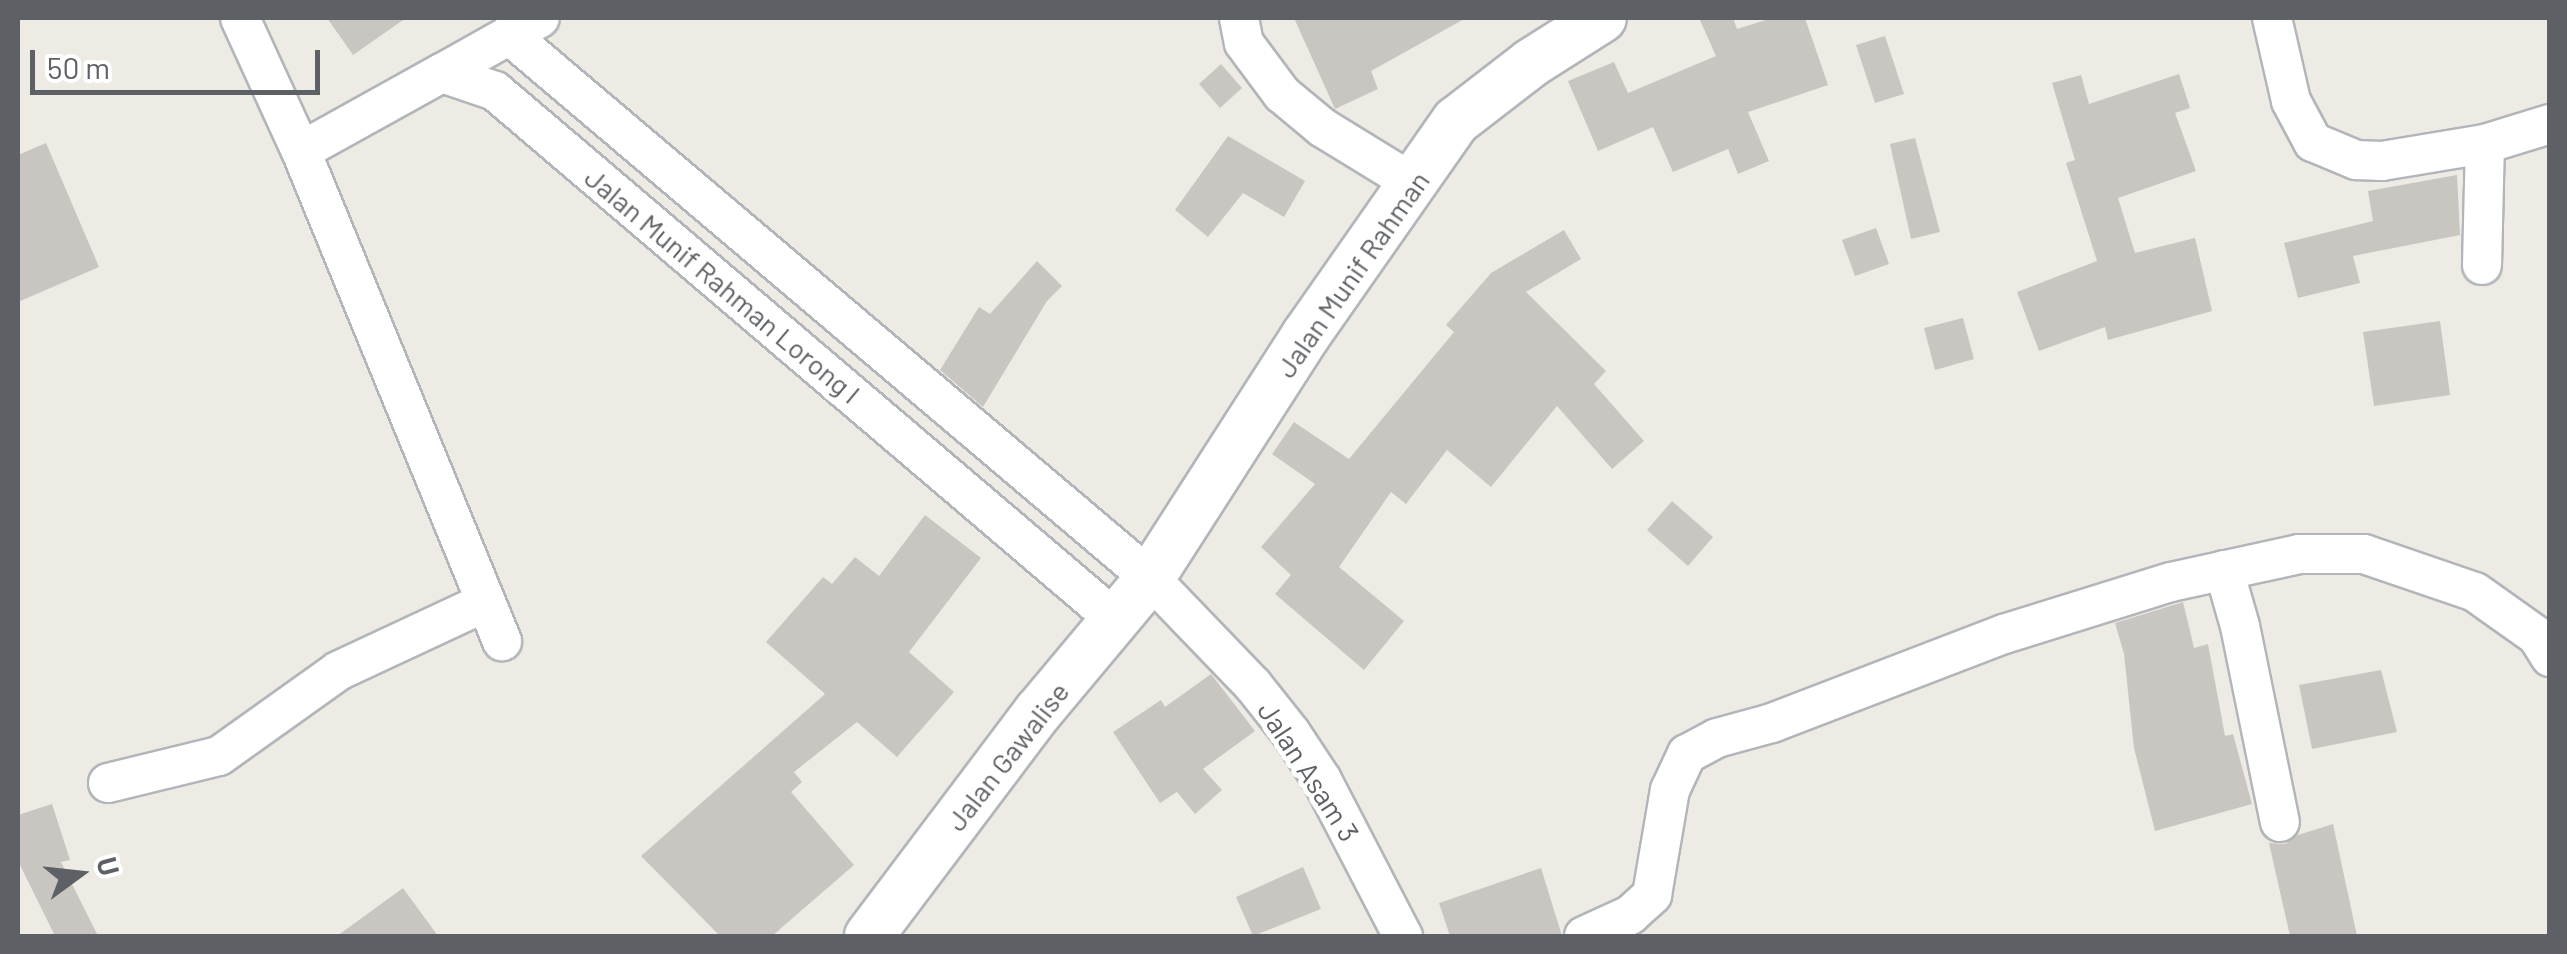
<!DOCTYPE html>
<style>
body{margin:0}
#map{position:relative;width:2567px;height:954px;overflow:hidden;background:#eeebe5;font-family:Barlow,sans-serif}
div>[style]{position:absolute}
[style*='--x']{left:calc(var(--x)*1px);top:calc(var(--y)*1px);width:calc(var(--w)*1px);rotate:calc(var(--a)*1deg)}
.building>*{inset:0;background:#c9c6c2}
.roads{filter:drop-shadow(2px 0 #b2b5b9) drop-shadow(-2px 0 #b2b5b9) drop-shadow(0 2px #b2b5b9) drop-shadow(0 -2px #b2b5b9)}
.minor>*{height:38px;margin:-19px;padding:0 19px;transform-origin:19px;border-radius:19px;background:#fff}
.tertiary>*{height:48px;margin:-24px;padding:0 24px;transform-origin:24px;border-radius:24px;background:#fff}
span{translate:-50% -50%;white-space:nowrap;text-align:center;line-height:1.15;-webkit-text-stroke:10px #fff;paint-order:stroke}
.street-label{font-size:28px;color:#5d6064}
.frame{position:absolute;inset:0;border:20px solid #5d6064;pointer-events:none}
.north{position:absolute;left:30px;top:824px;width:100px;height:100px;-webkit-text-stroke:8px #fff;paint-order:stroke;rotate:75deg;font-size:28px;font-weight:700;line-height:40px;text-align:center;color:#5d6064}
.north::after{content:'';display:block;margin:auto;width:35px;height:45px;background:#5d6064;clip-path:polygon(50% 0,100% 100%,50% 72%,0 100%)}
.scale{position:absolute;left:30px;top:50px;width:290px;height:45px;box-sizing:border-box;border:5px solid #5d6064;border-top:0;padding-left:12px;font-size:30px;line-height:35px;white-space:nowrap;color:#5d6064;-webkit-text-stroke:8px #fff;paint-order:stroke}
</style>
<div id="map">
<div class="building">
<i style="clip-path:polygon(327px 18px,406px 18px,353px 55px)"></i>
<i style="clip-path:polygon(1294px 18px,1466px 18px,1371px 71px,1378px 89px,1335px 109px)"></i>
<i style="clip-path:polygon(1699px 18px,1733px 18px,1737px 29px,1772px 18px,1805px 18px,1828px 85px,1748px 112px,1769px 161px,1738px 174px,1728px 149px,1673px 172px,1653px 127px,1598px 151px,1568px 81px,1614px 62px,1628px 93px,1716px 56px)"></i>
<i style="clip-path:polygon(1885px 36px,1904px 94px,1875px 103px,1856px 45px)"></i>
<i style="clip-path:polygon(1221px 64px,1242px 88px,1220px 108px,1199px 84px)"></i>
<i style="clip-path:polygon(2179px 74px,2190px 108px,2175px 113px,2196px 171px,2118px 198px,2135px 253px,2195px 238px,2212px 311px,2108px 340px,2105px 327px,2039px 351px,2017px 292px,2097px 261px,2066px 163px,2075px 160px,2052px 83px,2081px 75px,2089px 104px)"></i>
<i style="clip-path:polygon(1228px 136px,1305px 181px,1284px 217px,1243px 193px,1208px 237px,1175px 210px)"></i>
<i style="clip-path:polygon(1915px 138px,1940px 232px,1911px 239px,1890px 144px)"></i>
<i style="clip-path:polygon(46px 143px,99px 267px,18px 302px,18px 155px)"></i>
<i style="clip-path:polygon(2457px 175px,2460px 235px,2353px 256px,2360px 283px,2298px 298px,2284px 243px,2373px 221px,2368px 191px)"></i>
<i style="clip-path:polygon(1876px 228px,1889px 264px,1855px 276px,1842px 240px)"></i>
<i style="clip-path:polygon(1564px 230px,1581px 259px,1526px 292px,1606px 371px,1594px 384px,1644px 441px,1612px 469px,1557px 406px,1491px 487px,1447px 450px,1406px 504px,1391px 492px,1339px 567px,1404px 621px,1364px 670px,1275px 594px,1291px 575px,1261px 547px,1315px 484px,1272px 454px,1294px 422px,1349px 459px,1454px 332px,1446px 325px,1491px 273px)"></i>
<i style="clip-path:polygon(1037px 261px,1062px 286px,1047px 301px,983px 407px,940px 370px,979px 307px,990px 314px)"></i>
<i style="clip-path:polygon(1963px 318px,1974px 359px,1935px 370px,1924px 328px)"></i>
<i style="clip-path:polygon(2440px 321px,2450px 395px,2374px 406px,2363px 332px)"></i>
<i style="clip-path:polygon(1672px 501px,1713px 537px,1688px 566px,1647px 530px)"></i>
<i style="clip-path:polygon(925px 515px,981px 558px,909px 652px,954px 692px,897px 757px,857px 722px,794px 772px,802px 782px,791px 792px,854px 865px,772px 936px,720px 936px,641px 856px,825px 694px,766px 642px,823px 577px,832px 584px,855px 557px,879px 576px)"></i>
<i style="clip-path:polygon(2183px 602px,2194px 648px,2208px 644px,2225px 736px,2233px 734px,2252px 804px,2155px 831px,2134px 748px,2124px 654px,2115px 623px)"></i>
<i style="clip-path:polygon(2381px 670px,2397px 732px,2312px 749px,2299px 685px)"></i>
<i style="clip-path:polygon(1211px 674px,1255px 731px,1203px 769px,1222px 790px,1195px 814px,1177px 792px,1160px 803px,1113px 732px,1161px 700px,1165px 707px)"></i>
<i style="clip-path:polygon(52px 804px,70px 860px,61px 862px,98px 936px,55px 936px,18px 861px,18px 815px)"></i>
<i style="clip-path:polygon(2333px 824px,2357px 936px,2290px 936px,2269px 843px,2285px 844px,2298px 835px)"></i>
<i style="clip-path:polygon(1303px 867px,1321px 909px,1253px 936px,1236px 897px)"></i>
<i style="clip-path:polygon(1541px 868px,1562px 936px,1450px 936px,1439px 903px)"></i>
<i style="clip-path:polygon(403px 888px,438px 936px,337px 936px)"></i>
</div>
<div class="roads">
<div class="minor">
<i style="--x:240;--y:18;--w:146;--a:65.4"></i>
<i style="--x:301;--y:151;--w:530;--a:67.7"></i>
<i style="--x:1239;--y:18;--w:25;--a:79"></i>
<i style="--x:1244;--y:43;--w:64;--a:53.3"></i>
<i style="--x:1282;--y:94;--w:53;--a:39.7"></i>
<i style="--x:1323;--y:128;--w:109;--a:31.5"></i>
<i style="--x:2272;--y:18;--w:85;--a:77.1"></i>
<i style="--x:2291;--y:101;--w:47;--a:61.8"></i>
<i style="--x:2313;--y:142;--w:47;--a:22.7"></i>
<i style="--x:2356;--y:160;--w:26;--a:2"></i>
<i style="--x:2382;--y:161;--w:104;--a:-9.4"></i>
<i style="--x:2485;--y:144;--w:68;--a:-17.1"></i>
<i style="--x:509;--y:35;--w:840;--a:40.27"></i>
<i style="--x:1150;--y:578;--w:149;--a:46.1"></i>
<i style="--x:1253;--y:685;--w:61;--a:51.6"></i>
<i style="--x:1291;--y:733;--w:56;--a:56.6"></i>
<i style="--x:1322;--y:780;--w:176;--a:62.6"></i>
<i style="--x:442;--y:73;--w:112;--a:-29.3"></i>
<i style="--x:301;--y:151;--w:161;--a:-29"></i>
<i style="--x:442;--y:73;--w:56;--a:18.8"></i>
<i style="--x:495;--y:91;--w:816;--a:40.43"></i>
<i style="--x:2482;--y:265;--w:121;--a:-88.6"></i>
<i style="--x:2224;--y:570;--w:58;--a:74.1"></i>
<i style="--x:2240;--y:626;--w:200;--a:78.5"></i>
<i style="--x:108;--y:783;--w:114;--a:-13.7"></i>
<i style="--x:219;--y:756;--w:146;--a:-35.5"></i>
<i style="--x:338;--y:671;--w:163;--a:-25"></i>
<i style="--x:1584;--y:936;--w:51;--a:-24.5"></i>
<i style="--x:1630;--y:915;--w:30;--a:-42"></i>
<i style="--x:1652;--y:895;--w:107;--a:-80.3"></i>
<i style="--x:1670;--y:790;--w:40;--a:-65"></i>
<i style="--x:1687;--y:754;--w:34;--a:-28"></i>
<i style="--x:1717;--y:738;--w:57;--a:-15.3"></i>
<i style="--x:1772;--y:723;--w:248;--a:-21"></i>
<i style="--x:2004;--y:634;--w:175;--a:-17.3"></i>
<i style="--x:2171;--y:582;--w:131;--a:-12.3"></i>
<i style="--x:2299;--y:554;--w:65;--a:0"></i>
<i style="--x:2364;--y:554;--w:117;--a:18.9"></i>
<i style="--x:2475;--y:592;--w:76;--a:35.4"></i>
<i style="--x:2537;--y:636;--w:25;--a:58"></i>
</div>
<div class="tertiary">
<i style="--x:869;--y:936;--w:281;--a:-53"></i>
<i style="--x:1038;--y:712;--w:175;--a:-50.1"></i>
<i style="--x:1150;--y:578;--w:289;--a:-57.3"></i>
<i style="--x:1306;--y:335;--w:261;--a:-55"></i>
<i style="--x:1456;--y:121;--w:95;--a:-37.7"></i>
<i style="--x:1531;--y:63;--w:84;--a:-32.4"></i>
</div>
</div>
<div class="street-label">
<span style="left:1352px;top:274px;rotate:-55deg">Jalan Munif Rahman</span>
<span style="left:723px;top:285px;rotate:40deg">Jalan Munif Rahman Lorong I</span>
<span style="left:1007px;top:756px;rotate:-52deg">Jalan Gawalise</span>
<span style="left:1309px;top:771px;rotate:57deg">Jalan Asam 3</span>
</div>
<div class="frame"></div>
<div class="north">U</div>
<div class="scale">50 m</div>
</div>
